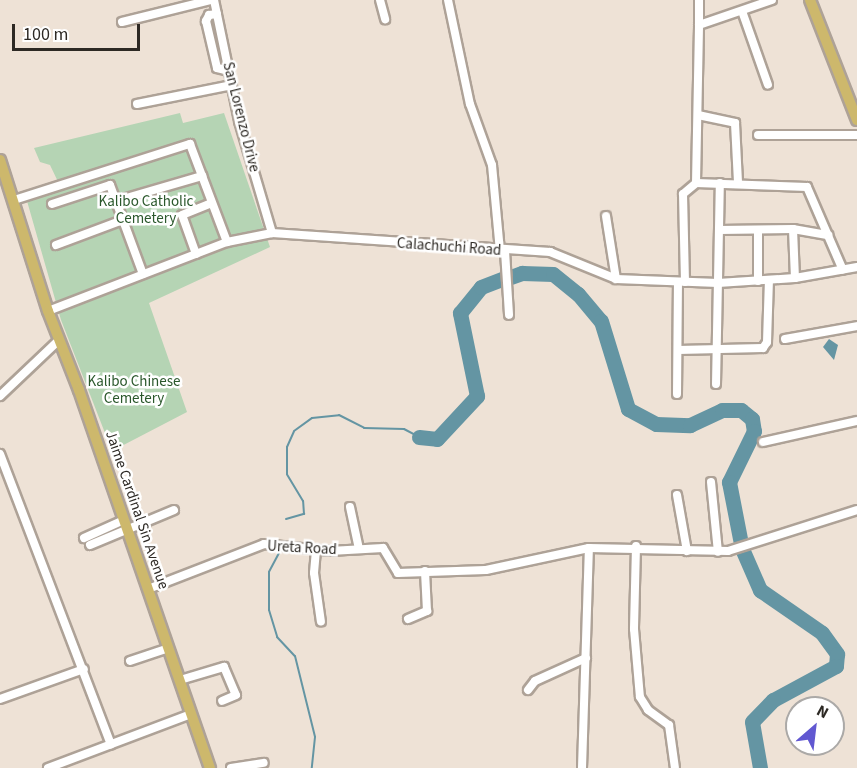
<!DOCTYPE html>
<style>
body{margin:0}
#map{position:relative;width:857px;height:768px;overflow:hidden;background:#eee2d6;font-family:"Source Sans 3",sans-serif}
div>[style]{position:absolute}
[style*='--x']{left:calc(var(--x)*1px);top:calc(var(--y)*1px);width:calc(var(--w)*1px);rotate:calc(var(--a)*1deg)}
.green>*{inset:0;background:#b5d4b4}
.water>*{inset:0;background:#6495a3}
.stream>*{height:2px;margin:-1px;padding:0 1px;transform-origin:1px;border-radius:1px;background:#6495a3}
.river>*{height:15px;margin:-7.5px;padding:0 7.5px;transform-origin:7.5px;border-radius:7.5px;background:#6495a3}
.roads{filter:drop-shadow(2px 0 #aea297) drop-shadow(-2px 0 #aea297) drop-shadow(0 2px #aea297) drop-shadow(0 -2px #aea297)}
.minor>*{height:8px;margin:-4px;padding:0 4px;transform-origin:4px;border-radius:4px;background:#fff}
.major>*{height:10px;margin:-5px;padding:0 5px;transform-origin:5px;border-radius:5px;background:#cdb86c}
span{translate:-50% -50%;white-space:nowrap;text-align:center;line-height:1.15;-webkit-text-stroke:5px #fff;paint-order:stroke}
.street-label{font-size:15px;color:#2d2924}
.park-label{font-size:15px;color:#2b582c}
.north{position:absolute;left:785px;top:696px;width:60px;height:60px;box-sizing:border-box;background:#fff;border:2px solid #aba9a7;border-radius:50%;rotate:28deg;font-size:16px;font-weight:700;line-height:24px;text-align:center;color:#2d2924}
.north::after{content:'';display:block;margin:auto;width:21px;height:27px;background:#6158d1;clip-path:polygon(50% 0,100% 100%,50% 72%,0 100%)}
.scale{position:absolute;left:12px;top:24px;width:128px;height:27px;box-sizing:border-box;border:3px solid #2d2924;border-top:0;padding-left:8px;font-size:18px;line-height:21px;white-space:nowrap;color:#2d2924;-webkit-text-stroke:4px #fff;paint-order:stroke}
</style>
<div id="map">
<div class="green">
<i style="clip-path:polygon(180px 113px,183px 123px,224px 113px,270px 247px,149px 303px,187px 412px,112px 451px,61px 320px,27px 201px,61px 188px,50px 165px,40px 162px,34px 148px)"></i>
</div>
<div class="water">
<i style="clip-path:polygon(829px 339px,838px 345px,834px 360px,823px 347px)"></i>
</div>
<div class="stream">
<i style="--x:286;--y:519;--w:19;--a:-16"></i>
<i style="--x:304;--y:514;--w:13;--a:-94"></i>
<i style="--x:303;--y:501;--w:31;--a:-121"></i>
<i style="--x:287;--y:474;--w:27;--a:-90"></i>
<i style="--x:287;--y:447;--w:17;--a:-66"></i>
<i style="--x:294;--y:431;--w:22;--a:-36"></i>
<i style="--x:312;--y:418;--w:27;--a:-6"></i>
<i style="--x:339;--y:415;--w:28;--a:27"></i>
<i style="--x:364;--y:428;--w:40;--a:1.4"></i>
<i style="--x:404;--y:429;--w:17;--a:28"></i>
<i style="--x:279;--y:553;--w:21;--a:118"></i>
<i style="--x:269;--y:572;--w:38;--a:90"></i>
<i style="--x:269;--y:610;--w:28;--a:73"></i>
<i style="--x:277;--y:637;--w:26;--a:47"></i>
<i style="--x:295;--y:656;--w:83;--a:76.1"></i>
<i style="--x:315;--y:737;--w:31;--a:96"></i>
</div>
<div class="river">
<i style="--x:508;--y:278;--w:15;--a:-20"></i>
<i style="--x:522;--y:273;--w:31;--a:2"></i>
<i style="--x:553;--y:274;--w:32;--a:39"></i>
<i style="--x:578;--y:294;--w:35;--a:50"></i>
<i style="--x:601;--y:321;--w:92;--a:72.9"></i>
<i style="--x:628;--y:409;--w:32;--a:28"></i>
<i style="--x:656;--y:424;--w:34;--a:2"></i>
<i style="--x:690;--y:425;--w:35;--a:-25"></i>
<i style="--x:722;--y:410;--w:19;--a:0"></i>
<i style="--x:741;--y:410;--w:14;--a:39"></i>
<i style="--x:752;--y:419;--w:12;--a:81"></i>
<i style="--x:754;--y:431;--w:57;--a:116.1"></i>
<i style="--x:729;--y:482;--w:63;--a:79"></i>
<i style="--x:419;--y:437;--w:18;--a:6"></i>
<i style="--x:437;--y:439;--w:59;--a:-47.1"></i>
<i style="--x:477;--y:396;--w:85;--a:-101.6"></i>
<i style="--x:460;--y:313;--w:33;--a:-51"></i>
<i style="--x:481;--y:287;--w:25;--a:-21"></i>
<i style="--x:743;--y:551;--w:43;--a:66.4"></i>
<i style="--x:760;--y:590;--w:75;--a:34.7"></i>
<i style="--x:822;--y:633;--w:26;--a:54"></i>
<i style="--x:837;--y:654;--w:12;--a:95"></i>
<i style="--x:836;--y:666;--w:72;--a:151.6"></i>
<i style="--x:773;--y:700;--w:30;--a:134"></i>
<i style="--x:752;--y:722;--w:47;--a:80.1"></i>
</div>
<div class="roads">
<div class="minor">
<i style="--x:214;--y:0;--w:124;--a:78.3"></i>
<i style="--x:239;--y:121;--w:117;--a:73.6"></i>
<i style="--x:380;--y:0;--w:20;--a:75"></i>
<i style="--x:448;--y:0;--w:106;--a:78.1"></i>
<i style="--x:470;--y:104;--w:65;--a:70.2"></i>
<i style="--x:492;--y:165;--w:86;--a:84.7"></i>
<i style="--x:742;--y:11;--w:78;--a:70.6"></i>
<i style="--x:217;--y:14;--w:8;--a:173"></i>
<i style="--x:209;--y:15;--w:7;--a:117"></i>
<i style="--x:206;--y:21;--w:48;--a:76.8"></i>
<i style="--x:217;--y:68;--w:12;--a:14"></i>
<i style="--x:122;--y:22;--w:92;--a:-13.9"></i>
<i style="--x:699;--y:25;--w:25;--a:-90"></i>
<i style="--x:137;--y:104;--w:97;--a:-11.3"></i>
<i style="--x:698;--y:115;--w:38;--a:12"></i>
<i style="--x:735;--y:123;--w:60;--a:87.1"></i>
<i style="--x:758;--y:135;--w:99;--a:0"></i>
<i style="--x:696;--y:183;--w:158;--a:-88.9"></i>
<i style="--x:699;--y:25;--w:77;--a:-18.9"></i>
<i style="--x:14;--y:200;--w:185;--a:-17.7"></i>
<i style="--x:190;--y:144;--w:105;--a:69.3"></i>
<i style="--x:116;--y:201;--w:90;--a:-16.2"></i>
<i style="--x:52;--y:204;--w:61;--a:-18.1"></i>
<i style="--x:110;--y:185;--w:95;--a:69.7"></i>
<i style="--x:606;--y:216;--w:64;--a:81"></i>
<i style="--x:793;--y:229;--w:49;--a:87.7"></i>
<i style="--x:719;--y:230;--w:74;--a:-0.8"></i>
<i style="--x:793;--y:229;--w:36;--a:10"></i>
<i style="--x:56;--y:245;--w:72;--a:-20.5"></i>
<i style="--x:505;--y:251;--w:64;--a:86.4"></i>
<i style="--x:196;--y:254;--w:41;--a:-109.7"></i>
<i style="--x:182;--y:215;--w:32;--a:-22"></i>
<i style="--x:758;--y:281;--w:51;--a:-90"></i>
<i style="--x:685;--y:282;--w:88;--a:-91.3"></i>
<i style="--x:683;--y:194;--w:17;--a:-40"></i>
<i style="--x:696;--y:183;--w:111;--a:2.1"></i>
<i style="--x:807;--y:187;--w:90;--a:66.6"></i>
<i style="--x:48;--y:311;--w:192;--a:-21.1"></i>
<i style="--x:227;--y:242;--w:46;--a:-11.3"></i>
<i style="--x:272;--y:233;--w:279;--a:3.9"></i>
<i style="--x:550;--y:252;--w:71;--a:22.2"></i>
<i style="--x:616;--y:279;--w:102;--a:2.2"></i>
<i style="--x:718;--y:283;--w:77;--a:-3.7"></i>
<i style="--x:795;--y:278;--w:63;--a:-10.1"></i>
<i style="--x:785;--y:339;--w:73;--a:-10.2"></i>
<i style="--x:678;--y:350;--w:85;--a:-1.3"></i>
<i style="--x:763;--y:348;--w:7;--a:-56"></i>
<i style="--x:767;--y:342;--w:62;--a:-88.2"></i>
<i style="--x:716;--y:384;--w:201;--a:-88.9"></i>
<i style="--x:677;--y:394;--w:112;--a:-89.5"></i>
<i style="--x:0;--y:396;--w:81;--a:-43.5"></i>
<i style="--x:763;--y:442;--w:96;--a:-12.6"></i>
<i style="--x:0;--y:454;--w:311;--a:69.1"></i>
<i style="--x:711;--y:482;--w:70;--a:84.3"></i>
<i style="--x:677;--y:495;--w:57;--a:79.9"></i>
<i style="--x:350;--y:507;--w:43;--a:77.9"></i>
<i style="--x:84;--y:538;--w:44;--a:-24.2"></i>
<i style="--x:90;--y:545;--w:91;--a:-22.6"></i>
<i style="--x:636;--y:546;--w:83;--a:91.4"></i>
<i style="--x:634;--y:629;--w:68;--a:85"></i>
<i style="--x:640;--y:697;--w:15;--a:58"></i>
<i style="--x:648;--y:710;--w:26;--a:36"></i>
<i style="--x:669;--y:725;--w:43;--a:82.1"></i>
<i style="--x:316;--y:550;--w:23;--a:95"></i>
<i style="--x:314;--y:573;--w:49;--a:81.9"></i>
<i style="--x:148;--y:589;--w:124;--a:-21.2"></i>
<i style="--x:264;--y:544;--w:66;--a:6.1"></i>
<i style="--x:330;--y:551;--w:53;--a:-3.2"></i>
<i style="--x:383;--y:548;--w:29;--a:59"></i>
<i style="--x:398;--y:573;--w:88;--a:-2"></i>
<i style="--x:486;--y:570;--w:105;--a:-12.1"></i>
<i style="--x:408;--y:619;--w:21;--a:-23"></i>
<i style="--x:427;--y:611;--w:40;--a:-92.9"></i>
<i style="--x:130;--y:661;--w:41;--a:-18.4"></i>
<i style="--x:180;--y:680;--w:46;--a:-16.5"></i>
<i style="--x:224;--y:667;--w:30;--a:67"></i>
<i style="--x:236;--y:695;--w:15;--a:157"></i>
<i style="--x:528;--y:690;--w:11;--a:-52"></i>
<i style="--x:535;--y:681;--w:56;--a:-24.3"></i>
<i style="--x:0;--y:699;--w:89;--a:-19.7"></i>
<i style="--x:48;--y:768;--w:153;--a:-20.7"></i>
<i style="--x:231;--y:768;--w:33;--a:-9"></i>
<i style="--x:582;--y:768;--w:220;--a:-88.2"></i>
<i style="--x:589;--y:548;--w:139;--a:1.2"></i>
<i style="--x:728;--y:551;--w:135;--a:-17.6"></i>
</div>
<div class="major">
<i style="--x:810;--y:0;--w:129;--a:68.6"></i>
<i style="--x:0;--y:160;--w:158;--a:72.4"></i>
<i style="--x:48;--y:311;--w:85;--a:68.6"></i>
<i style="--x:79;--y:390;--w:400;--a:70.9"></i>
</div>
</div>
<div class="street-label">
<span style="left:241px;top:117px;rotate:76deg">San Lorenzo Drive</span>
<span style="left:449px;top:247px;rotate:4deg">Calachuchi Road</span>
<span style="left:137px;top:510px;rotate:71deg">Jaime Cardinal Sin Avenue</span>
<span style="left:302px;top:548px;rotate:3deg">Ureta Road</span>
</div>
<div class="park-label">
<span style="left:146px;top:210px">Kalibo Catholic<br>Cemetery</span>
<span style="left:134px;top:390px">Kalibo Chinese<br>Cemetery</span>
</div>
<div class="north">N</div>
<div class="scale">100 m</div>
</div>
